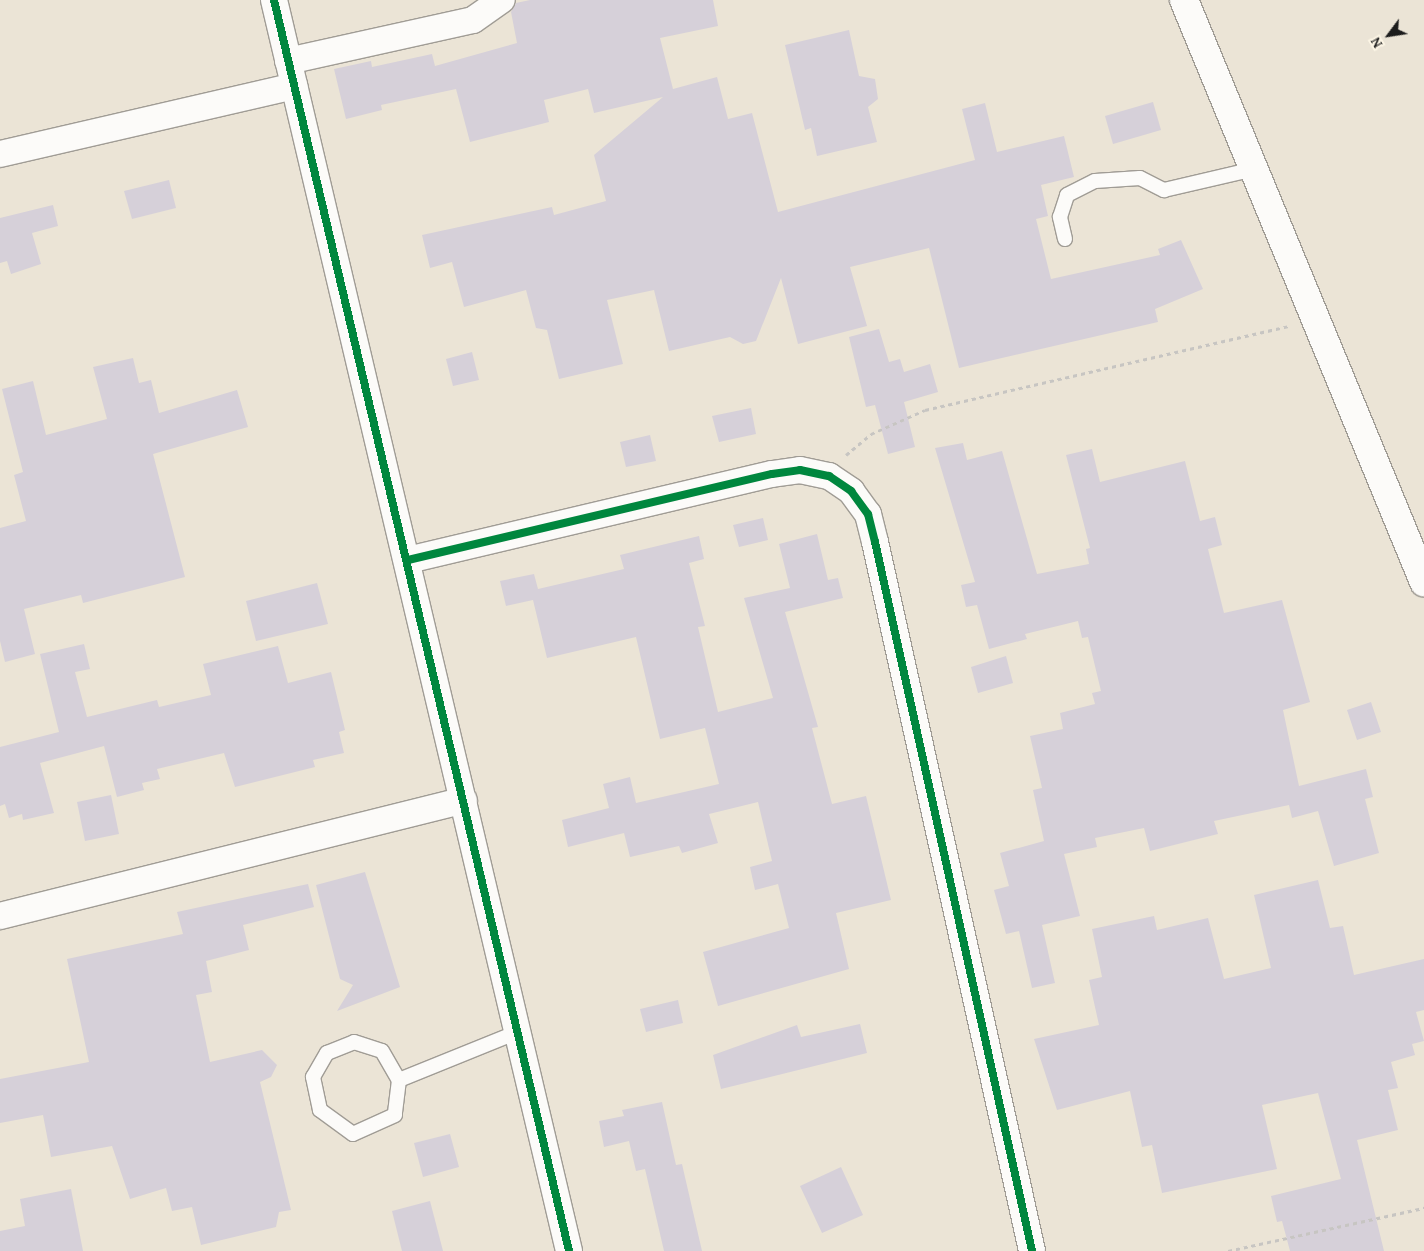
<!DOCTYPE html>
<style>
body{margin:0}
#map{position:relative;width:1424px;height:1251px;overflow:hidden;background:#ebe4d6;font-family:"Gentium Book Plus",serif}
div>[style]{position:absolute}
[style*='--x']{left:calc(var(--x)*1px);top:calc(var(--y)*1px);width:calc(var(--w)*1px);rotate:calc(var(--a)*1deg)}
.building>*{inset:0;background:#d6d0d9}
.path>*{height:3px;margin-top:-1.5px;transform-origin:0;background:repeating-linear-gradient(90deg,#c7c5c2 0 4px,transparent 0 8px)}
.roads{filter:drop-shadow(1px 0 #a09c95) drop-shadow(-1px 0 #a09c95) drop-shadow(0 1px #a09c95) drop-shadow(0 -1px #a09c95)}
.lane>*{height:14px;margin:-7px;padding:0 7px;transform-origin:7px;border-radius:7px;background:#fcfbf9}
.street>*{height:26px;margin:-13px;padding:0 13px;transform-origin:13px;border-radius:13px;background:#fcfbf9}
.secondary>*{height:28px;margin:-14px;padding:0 14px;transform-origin:14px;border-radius:14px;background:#fcfbf9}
.cycleway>*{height:8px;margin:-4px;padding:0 4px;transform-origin:4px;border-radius:4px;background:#00873e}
span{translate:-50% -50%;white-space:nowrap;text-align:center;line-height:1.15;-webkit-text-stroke:4px #fcf5e5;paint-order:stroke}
.north{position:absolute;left:1364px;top:10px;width:50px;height:50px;-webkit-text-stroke:4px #fcf5e5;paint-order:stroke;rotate:239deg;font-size:14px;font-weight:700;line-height:20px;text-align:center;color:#1c1c1c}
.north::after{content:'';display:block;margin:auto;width:18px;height:22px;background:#1c1c1c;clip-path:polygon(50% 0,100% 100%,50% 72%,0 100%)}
</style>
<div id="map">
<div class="building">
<i style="clip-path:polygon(530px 0,713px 0,718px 26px,660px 38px,673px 89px,717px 77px,728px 119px,752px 113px,778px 212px,975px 160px,962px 109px,985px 103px,997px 152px,1064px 136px,1074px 177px,1041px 185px,1048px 216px,1036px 219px,1051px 279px,1160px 255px,1158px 249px,1181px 240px,1203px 289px,1155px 309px,1158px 322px,959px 368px,929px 248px,850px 267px,867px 326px,798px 344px,781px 278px,756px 341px,743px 344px,730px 337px,669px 351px,654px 290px,607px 300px,623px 364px,559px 379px,547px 330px,536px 328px,526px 290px,464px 307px,452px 262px,430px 268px,422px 235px,552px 207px,554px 215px,606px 201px,594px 155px,663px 97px,594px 113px,588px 89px,544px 100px,549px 122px,470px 142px,456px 89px,381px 105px,382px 110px,346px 119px,334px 69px,371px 61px,372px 67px,432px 54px,435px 66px,517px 43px,511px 12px,516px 3px)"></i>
<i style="clip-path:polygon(849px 30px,859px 76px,875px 79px,878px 99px,868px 107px,877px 142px,817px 156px,811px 128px,805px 130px,785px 45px)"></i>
<i style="clip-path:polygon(1153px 102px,1161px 130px,1113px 144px,1105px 116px)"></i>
<i style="clip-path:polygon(169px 180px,176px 208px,132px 219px,124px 191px)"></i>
<i style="clip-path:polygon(53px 205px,58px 226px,32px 233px,41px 264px,11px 274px,7px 261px,0 263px,0 218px)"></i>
<i style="clip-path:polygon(879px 329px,889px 362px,900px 359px,904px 372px,930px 364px,938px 392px,904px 402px,915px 447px,888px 454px,875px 405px,866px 407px,849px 337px)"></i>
<i style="clip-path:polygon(472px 352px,479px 380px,453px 386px,446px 359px)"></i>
<i style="clip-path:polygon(133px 358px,139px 383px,151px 380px,159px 413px,237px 390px,248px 427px,153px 454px,185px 577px,83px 603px,81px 595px,24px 609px,35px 654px,5px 662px,0 641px,0 528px,26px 521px,14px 475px,23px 472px,2px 389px,33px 381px,46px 435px,107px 419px,93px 367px)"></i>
<i style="clip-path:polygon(751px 408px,756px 434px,719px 442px,712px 416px)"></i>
<i style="clip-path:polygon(650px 435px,656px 461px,626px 467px,620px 442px)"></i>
<i style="clip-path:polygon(963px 443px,967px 460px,1002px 451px,1037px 574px,1089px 564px,1086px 549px,1090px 548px,1066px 455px,1092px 449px,1100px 482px,1185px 461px,1200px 521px,1215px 517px,1222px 545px,1208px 549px,1224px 613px,1282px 600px,1310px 702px,1283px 710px,1299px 786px,1366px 769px,1373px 797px,1365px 799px,1379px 853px,1334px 866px,1318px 811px,1292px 818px,1289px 805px,1214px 821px,1218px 834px,1150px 851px,1144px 828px,1095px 838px,1097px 847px,1064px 854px,1080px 916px,1042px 925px,1055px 983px,1032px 988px,1019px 931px,1006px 934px,994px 890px,1009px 886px,1000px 853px,1044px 841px,1033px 790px,1042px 788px,1030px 736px,1063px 729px,1060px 713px,1095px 704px,1092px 693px,1101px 691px,1088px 637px,1082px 638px,1078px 621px,1025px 634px,1027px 639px,989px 649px,977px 605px,966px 607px,961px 585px,975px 582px,935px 448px)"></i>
<i style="clip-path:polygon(763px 518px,768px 540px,739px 547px,733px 525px)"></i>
<i style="clip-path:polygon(817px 534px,828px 580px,838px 578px,843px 598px,785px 612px,818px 727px,812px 728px,832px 804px,866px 796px,891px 900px,836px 913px,849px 969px,718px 1006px,703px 952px,789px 928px,778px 884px,755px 890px,750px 867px,772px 861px,758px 802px,709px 814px,718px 843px,682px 853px,679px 846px,630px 857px,624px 833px,568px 847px,562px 820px,609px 808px,603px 784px,630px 777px,636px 803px,719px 784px,705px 728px,660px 739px,636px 637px,547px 658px,533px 600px,506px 606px,500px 581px,534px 574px,538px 589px,624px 569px,620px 555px,699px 536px,704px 559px,689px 563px,705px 626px,698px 627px,718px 712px,773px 698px,744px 598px,790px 588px,779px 544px)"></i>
<i style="clip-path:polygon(317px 583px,328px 624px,256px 641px,246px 601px)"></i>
<i style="clip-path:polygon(84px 644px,90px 669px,75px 672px,87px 717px,157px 700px,159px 707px,211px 695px,203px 664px,278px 646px,288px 683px,331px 672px,345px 730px,339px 732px,344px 753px,313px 760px,315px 767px,235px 787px,224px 753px,157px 769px,160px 779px,142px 783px,144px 790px,117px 797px,104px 746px,40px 763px,54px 813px,23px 820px,22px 814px,9px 818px,5px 804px,0 806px,0 747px,59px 732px,40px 654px)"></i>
<i style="clip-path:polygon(1006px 656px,1013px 683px,978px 693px,971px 667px)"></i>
<i style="clip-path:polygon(1371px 702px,1381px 732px,1357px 740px,1347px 710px)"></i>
<i style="clip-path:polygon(111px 795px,119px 834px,85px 841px,77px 802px)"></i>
<i style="clip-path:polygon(365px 872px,400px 987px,337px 1011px,353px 985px,340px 979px,316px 885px)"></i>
<i style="clip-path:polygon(1318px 880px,1330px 928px,1343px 926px,1354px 975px,1424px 959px,1424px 1010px,1416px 1012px,1424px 1041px,1412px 1044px,1415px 1055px,1391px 1062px,1398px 1088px,1388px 1090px,1398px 1130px,1357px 1140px,1384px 1251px,1290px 1251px,1282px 1221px,1277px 1222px,1271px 1196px,1341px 1179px,1318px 1093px,1262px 1105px,1277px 1169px,1162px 1193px,1152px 1145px,1142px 1147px,1130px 1091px,1057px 1110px,1034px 1039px,1099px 1025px,1089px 980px,1102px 977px,1092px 929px,1154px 916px,1157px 930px,1208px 918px,1224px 979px,1271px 968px,1254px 895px)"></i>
<i style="clip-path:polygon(308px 884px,314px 907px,243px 925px,249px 950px,206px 961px,212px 992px,196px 995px,210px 1062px,262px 1050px,277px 1065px,271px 1077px,260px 1082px,291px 1210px,279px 1212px,276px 1227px,201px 1245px,192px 1207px,172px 1211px,166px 1188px,130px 1199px,112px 1146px,51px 1157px,43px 1115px,0 1123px,0 1079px,89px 1062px,67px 959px,183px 934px,177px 912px)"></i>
<i style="clip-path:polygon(678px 1000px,683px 1023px,646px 1032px,640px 1009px)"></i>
<i style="clip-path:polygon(860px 1024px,867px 1053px,721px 1089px,713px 1055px,797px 1025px,801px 1037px)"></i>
<i style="clip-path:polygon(662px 1102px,676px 1165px,682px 1164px,702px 1251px,664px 1251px,645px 1169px,636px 1171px,629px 1141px,604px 1147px,599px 1121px,624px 1116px,622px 1110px)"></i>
<i style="clip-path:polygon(450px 1134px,459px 1167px,423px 1177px,414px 1143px)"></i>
<i style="clip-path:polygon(841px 1167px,863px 1215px,822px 1233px,800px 1186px)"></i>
<i style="clip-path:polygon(71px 1189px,83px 1251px,0 1251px,0 1231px,25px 1226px,20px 1199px)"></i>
<i style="clip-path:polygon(430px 1201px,443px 1251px,402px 1251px,392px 1211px)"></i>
</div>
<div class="path">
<i style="--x:846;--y:455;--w:33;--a:-40"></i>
<i style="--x:871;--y:434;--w:59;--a:-24"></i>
<i style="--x:925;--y:410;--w:373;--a:-13"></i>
<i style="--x:1228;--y:1251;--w:201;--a:-12.4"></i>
</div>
<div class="roads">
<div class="lane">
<i style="--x:1065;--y:239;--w:23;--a:-103"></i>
<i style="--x:1060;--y:217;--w:23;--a:-72"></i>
<i style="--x:1067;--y:195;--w:31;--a:-27"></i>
<i style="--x:1095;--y:181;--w:45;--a:-3.8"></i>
<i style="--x:1140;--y:178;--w:27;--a:27"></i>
<i style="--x:1164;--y:190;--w:92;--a:-13.1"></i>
<i style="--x:399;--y:1080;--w:35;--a:97"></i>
<i style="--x:395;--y:1115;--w:46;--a:155.7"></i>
<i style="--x:353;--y:1134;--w:41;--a:-144"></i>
<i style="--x:320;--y:1110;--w:34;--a:-102"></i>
<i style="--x:313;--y:1077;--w:28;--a:-60"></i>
<i style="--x:327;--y:1053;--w:29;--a:-22"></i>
<i style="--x:354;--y:1042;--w:29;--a:18"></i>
<i style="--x:382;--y:1051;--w:34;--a:60"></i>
<i style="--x:399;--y:1080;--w:128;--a:-22"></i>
</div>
<div class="street">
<i style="--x:274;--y:0;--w:1285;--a:76.73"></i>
<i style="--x:288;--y:61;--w:189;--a:-12.5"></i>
<i style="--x:473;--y:20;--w:35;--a:-35"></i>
<i style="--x:0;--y:154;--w:302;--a:-13"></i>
<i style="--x:408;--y:560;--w:374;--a:-13.3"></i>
<i style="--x:772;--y:474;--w:28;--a:-8"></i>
<i style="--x:800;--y:470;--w:30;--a:12"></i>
<i style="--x:829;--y:476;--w:27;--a:34"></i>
<i style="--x:851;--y:491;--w:29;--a:54"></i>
<i style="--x:868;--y:514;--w:29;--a:76"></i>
<i style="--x:875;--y:542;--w:726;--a:77.51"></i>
<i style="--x:0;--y:916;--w:478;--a:-14"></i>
</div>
<div class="secondary">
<i style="--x:1184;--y:0;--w:630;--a:67.59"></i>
</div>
</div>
<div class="cycleway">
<i style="--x:274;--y:0;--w:1285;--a:76.73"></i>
<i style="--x:408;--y:560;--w:374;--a:-13.3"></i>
<i style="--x:772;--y:474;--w:28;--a:-8"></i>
<i style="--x:800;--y:470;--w:30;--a:12"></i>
<i style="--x:829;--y:476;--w:27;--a:34"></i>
<i style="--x:851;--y:491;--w:29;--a:54"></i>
<i style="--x:868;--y:514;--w:29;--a:76"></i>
<i style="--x:875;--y:542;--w:726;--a:77.51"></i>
</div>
<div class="north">N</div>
</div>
